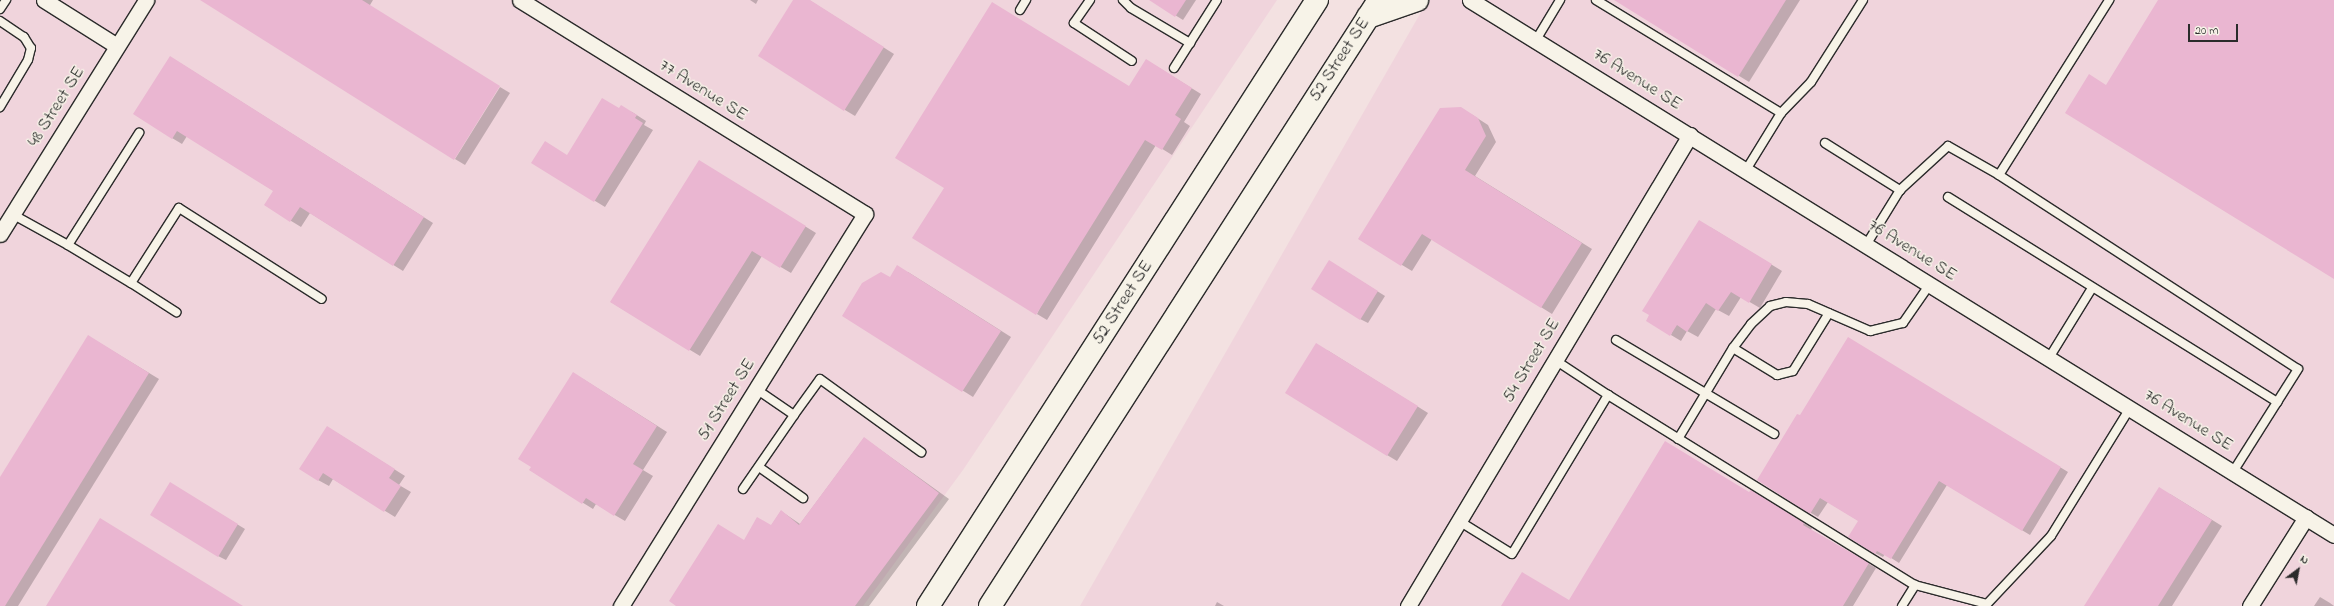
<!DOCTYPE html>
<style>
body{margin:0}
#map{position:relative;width:2334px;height:606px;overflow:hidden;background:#f3e1e1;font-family:"Indie Flower",sans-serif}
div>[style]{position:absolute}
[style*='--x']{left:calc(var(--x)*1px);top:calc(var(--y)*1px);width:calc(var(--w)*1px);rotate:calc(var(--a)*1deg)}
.built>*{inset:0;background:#f0d4dc}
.shadow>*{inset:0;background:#0003}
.building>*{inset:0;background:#eab6d1}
.roads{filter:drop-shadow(1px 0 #2b2b2b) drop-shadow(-1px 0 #2b2b2b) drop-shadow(0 1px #2b2b2b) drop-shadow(0 -1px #2b2b2b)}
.lane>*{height:8px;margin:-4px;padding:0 4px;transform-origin:4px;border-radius:4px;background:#f7f3e8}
.street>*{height:15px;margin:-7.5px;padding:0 7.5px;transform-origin:7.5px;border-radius:7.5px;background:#f7f3e8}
.secondary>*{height:22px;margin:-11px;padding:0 11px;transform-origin:11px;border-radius:11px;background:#f7f3e8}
span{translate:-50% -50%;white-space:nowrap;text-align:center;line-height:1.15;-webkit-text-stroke:3px #f7f3e8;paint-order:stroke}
.street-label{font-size:18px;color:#2b2b2b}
.north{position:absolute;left:2278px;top:550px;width:40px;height:40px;-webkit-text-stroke:3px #f7f3e8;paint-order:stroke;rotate:32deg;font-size:11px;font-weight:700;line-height:16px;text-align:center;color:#2b2b2b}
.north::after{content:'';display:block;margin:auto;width:14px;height:18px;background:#2b2b2b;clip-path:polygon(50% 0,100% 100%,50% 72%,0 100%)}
.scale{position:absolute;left:2188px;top:24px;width:50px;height:18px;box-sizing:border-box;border:2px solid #2b2b2b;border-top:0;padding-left:5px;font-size:12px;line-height:14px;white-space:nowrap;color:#2b2b2b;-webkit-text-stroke:3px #f7f3e8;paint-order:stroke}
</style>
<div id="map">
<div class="built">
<i style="clip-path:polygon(0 0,1277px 0,963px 470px,863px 606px,0 606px)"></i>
<i style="clip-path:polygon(1428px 0,2334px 0,2334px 606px,1080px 606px)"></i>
</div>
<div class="shadow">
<i style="clip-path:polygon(202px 0,373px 0,370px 5px)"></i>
<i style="clip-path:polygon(750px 0,758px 0,756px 4px)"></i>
<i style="clip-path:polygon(794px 0,809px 0,894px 54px,855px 116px,845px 110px)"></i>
<i style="clip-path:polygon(1151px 0,1196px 0,1183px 20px)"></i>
<i style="clip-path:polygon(1616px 0,1800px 0,1749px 82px)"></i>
<i style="clip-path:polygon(180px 63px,433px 223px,403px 271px,310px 213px,301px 227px,265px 205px,274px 191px,187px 136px,182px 144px,172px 138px)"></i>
<i style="clip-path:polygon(1156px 66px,1201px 94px,1184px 122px,1190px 126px,1172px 155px,1156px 145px,1047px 320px,1037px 314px)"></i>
<i style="clip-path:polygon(500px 87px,510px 93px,465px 165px,455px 159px)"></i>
<i style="clip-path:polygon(620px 109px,632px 112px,646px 121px,644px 125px,653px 130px,605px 207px,533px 163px,567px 156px)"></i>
<i style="clip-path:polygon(1471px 114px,1488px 125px,1496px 142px,1475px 176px,1592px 249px,1552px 314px,1432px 239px,1412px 271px,1359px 239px)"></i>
<i style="clip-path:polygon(709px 167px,816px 233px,791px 273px,762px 256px,700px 356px,611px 302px)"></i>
<i style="clip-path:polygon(1710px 227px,1782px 271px,1760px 308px,1741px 297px,1729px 316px,1716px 309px,1698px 337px,1687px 331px,1681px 341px,1671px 335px)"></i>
<i style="clip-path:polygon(1337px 266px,1385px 296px,1368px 323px,1360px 319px)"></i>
<i style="clip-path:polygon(908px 272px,1011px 337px,973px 397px,843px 315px,890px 278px)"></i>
<i style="clip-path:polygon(98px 342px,159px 379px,18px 606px,0 606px,0 479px)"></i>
<i style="clip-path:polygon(1856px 343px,2068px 472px,2030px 535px,1947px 485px,1899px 563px,1885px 554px,1883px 557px,1875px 553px,1859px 521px,1828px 502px,1818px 517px,1811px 513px,1800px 417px)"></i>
<i style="clip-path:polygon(1327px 350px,1428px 413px,1397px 461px,1387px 455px)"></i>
<i style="clip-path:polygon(583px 379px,667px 432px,643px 470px,653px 476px,625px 521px,596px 504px,593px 509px,530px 470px)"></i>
<i style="clip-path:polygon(337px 433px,405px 476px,399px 485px,411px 492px,395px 517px,333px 479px,329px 486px,318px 480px)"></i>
<i style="clip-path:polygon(864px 438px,949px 499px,869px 606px,678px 606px,744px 541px,771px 526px,781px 511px,800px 524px)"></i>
<i style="clip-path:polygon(178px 488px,245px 529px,226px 560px,218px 556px)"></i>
<i style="clip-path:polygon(1750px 493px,1759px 496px,1812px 528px,1811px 530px,1876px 568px,1853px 606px,1502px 606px,1569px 601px)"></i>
<i style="clip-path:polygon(2170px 494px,2222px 526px,2172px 606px,2085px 606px)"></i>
<i style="clip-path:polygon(2320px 597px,2330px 603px,2334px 606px,2314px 606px)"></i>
<i style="clip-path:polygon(1217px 602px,1224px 606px,1215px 606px)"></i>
</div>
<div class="building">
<i style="clip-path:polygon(200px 0,362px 0,500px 86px,454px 160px)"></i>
<i style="clip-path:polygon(793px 0,810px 0,884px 47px,844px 111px,758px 56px)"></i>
<i style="clip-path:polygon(1149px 0,1186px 0,1175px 17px)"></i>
<i style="clip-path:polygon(1614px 0,1786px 0,1738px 77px)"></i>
<i style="clip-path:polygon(2158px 0,2334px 0,2334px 279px,2065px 113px,2089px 74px,2106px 85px)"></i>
<i style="clip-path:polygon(992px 2px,1129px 86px,1146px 59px,1192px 88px,1175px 115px,1181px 119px,1162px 150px,1145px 140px,1036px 315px,912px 238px,944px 188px,895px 158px)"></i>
<i style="clip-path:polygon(170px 56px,424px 217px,393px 266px,300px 207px,290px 222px,264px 205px,273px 191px,177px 131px,172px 139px,133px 114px)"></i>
<i style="clip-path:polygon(602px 98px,619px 108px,621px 105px,637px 115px,635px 118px,643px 123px,594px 202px,531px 163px,545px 141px,567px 155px)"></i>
<i style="clip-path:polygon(1461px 107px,1478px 118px,1486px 136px,1465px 170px,1582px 243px,1541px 308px,1422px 234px,1401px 266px,1358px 239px,1440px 108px)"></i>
<i style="clip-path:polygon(699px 160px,806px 226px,780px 268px,752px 251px,689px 351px,610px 302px)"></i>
<i style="clip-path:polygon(1699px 220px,1772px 264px,1749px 303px,1731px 292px,1718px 311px,1706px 303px,1687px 332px,1677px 325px,1670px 336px,1646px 321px,1649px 315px,1642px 311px)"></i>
<i style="clip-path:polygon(1329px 260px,1378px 291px,1360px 320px,1311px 289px)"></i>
<i style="clip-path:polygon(897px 265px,1001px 331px,962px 392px,842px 316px,862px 283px,881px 272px,890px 277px)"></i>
<i style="clip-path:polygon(88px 335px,149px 373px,5px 606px,0 606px,0 477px)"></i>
<i style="clip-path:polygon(1848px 337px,2061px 467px,2022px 531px,1939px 481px,1891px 559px,1877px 551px,1875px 554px,1848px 537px,1858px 521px,1820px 498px,1810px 514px,1757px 480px,1797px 414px,1800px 415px)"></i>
<i style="clip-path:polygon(1316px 343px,1418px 406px,1387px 456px,1285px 393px)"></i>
<i style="clip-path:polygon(573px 372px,657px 426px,633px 464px,643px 470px,614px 516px,586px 498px,582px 504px,529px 470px,531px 467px,518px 459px)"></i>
<i style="clip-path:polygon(327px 426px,395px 469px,389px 478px,401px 486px,384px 512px,323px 473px,318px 481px,299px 469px)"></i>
<i style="clip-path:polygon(864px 437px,939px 493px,855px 606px,676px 606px,669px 601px,718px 524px,744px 540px,757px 517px,771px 525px,781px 510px,799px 525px)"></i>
<i style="clip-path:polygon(1665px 441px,1749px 492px,1751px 490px,1804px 523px,1803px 525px,1869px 563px,1843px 606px,1501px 606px,1522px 572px,1569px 600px)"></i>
<i style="clip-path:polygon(170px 482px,238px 524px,218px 557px,150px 515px)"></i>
<i style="clip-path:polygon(2159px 487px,2212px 520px,2158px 606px,2084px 606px)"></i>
<i style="clip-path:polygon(100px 518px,243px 606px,46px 606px)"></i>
</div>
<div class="roads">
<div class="lane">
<i style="--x:1090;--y:0;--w:28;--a:125"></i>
<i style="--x:1074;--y:23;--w:69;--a:33.2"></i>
<i style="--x:1123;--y:0;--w:11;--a:45"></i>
<i style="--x:1131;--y:8;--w:69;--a:30.7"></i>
<i style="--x:1596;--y:0;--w:217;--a:31.4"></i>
<i style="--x:0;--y:9;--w:11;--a:-56"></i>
<i style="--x:1020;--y:10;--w:12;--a:-59"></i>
<i style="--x:0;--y:21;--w:29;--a:34"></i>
<i style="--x:24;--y:37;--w:13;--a:58"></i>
<i style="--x:31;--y:48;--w:12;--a:104"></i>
<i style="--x:28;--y:60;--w:55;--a:120.8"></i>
<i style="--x:1536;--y:40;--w:47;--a:-59"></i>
<i style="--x:1174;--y:68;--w:80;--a:-57.7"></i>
<i style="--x:1825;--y:143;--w:89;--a:32.1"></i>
<i style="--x:1900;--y:190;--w:65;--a:121.7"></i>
<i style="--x:1746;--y:170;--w:67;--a:-58.4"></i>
<i style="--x:1781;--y:113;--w:43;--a:-45.9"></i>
<i style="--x:1811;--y:82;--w:97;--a:-57.6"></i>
<i style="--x:1999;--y:175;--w:207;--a:-57.8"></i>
<i style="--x:1900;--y:190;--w:65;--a:-42.5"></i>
<i style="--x:1948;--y:146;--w:59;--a:29.6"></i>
<i style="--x:1999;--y:175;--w:356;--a:33"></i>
<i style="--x:2298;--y:369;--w:122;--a:122.3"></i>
<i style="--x:1948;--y:197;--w:388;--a:31.9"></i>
<i style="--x:12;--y:214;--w:64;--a:29"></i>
<i style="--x:68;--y:245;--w:133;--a:-57.6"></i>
<i style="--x:68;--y:245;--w:74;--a:31.1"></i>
<i style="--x:131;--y:283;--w:89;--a:-57.4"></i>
<i style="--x:179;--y:208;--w:169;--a:32.5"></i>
<i style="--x:131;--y:283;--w:54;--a:32.8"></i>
<i style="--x:1616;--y:340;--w:184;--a:30.7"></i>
<i style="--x:1733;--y:348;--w:52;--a:31.5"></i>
<i style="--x:1777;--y:375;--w:16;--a:-14"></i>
<i style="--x:1793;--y:371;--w:68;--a:-58.2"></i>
<i style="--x:2049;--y:358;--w:82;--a:-58.4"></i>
<i style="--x:1555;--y:360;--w:64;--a:33.4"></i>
<i style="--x:1608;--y:395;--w:361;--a:31.8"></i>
<i style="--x:794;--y:415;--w:44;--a:-54.2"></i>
<i style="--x:820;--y:379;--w:125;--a:35.9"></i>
<i style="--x:1678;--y:439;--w:106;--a:-58.9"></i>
<i style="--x:1733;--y:348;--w:30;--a:-53"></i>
<i style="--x:1751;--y:324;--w:26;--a:-43"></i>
<i style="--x:1770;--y:306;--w:16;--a:-14"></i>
<i style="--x:1786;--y:302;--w:22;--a:5"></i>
<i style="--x:1808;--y:304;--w:68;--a:23.5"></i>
<i style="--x:1870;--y:331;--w:34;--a:-14"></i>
<i style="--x:1903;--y:323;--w:47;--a:-55.3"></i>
<i style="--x:759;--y:467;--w:54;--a:35.2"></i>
<i style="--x:743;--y:489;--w:90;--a:-55.4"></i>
<i style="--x:794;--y:415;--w:46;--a:-145.6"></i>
<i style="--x:1459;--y:521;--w:62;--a:31.9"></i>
<i style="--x:1512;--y:554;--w:186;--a:-58.9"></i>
<i style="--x:1902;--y:606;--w:25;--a:-58"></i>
<i style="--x:1915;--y:585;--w:74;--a:14.8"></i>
<i style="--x:1987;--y:604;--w:93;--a:-46.7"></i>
<i style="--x:2051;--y:536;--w:150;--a:-58.3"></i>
</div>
<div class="street">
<i style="--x:44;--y:0;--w:86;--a:32.2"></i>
<i style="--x:520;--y:0;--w:406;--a:31.8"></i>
<i style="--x:865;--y:214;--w:462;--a:121.9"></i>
<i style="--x:1470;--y:0;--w:1016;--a:31.77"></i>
<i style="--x:0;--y:234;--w:276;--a:-58"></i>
<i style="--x:1408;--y:606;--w:549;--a:-59.09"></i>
<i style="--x:2250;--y:606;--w:105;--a:-57.8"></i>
</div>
<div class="secondary">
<i style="--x:1368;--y:17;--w:52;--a:-19.1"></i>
<i style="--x:928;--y:606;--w:720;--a:-57.3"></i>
<i style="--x:990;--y:606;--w:720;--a:-57.3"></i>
</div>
</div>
<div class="street-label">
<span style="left:1340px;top:60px;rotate:-57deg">52 Street SE</span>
<span style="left:1637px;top:80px;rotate:32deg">76 Avenue SE</span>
<span style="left:703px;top:91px;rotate:32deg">77 Avenue SE</span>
<span style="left:57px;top:107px;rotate:-58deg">48 Street SE</span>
<span style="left:1912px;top:251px;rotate:32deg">76 Avenue SE</span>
<span style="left:1123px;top:303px;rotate:-57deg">52 Street SE</span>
<span style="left:1532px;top:361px;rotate:-59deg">54 Street SE</span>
<span style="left:727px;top:400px;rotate:-58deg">51 Street SE</span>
<span style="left:2188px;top:421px;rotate:32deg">76 Avenue SE</span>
</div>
<div class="north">N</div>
<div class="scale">20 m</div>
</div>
